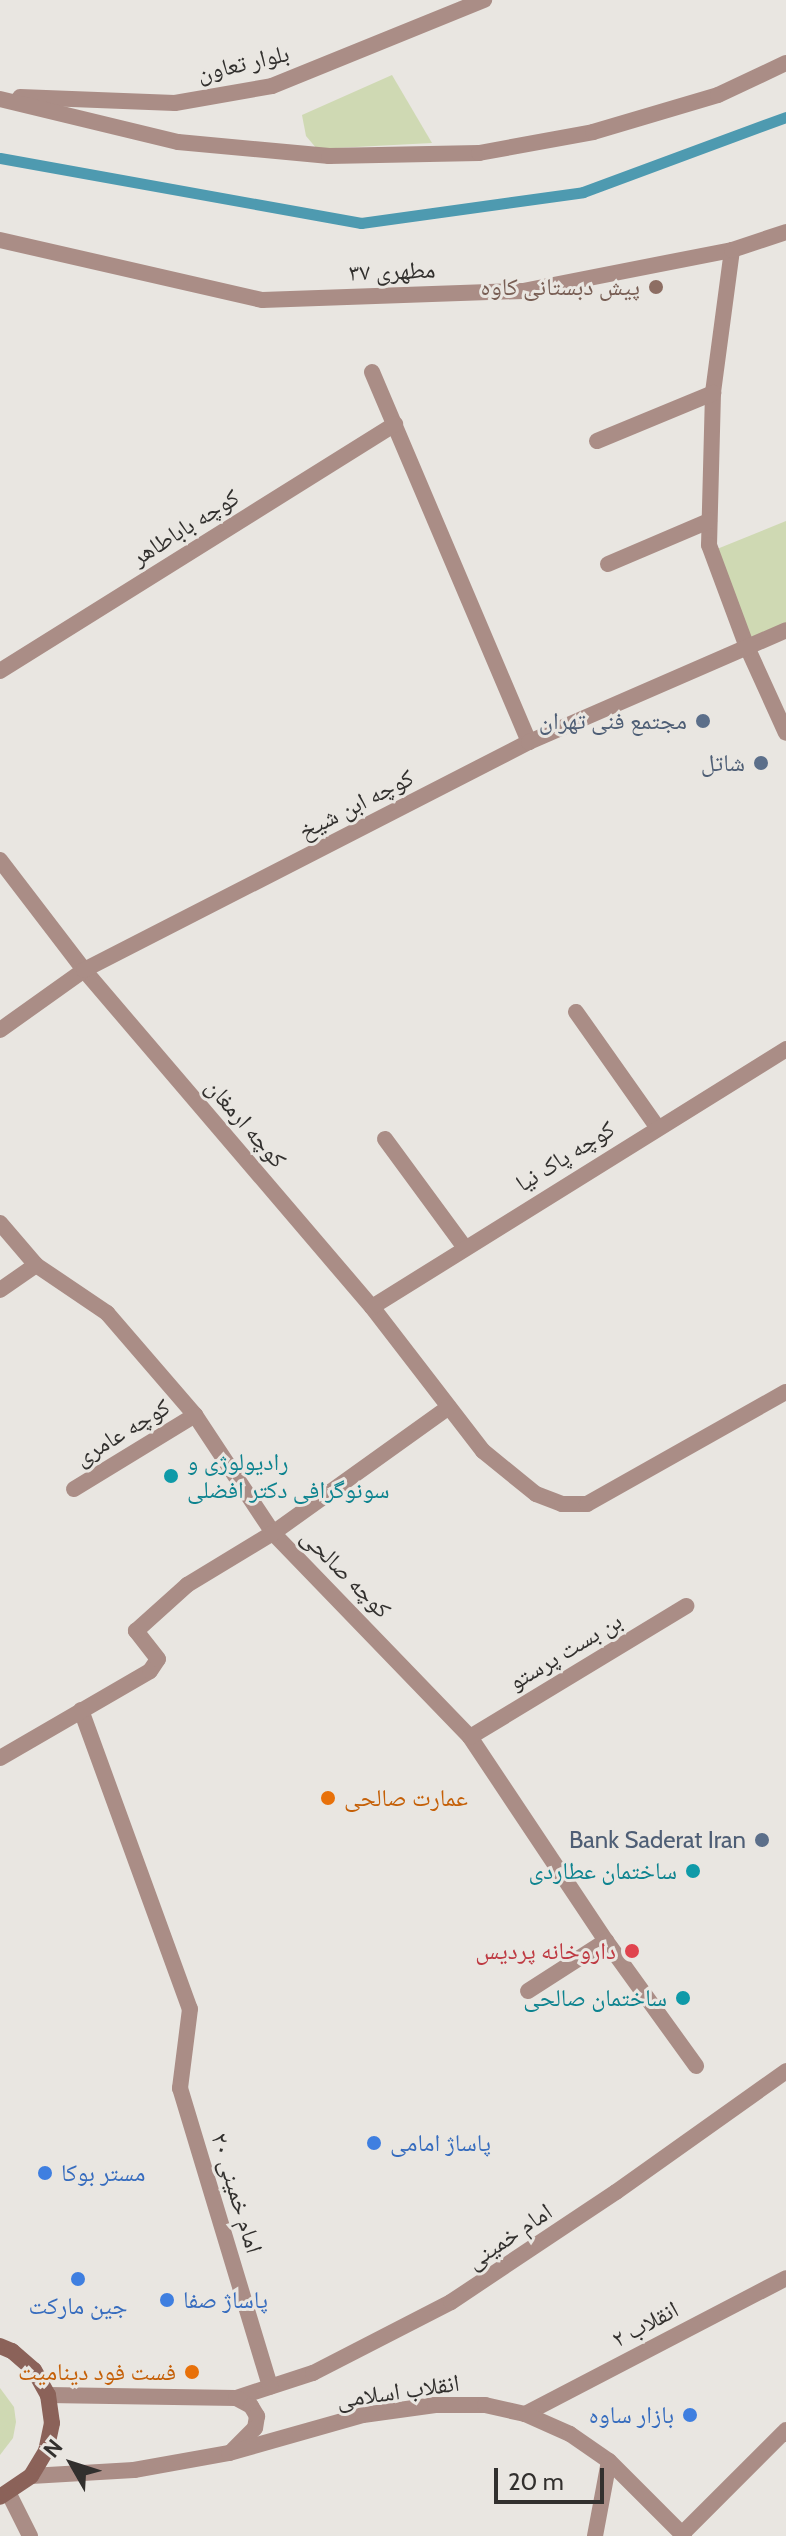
<!DOCTYPE html>
<meta charset="utf-8">
<style>
body{margin:0}
#map{position:relative;width:786px;height:2536px;overflow:hidden;background:#e9e6e1;font-family:Cabin,"Noto Naskh Arabic",sans-serif}
div>[style]{position:absolute}
[style*='--x']{left:calc(var(--x)*1px);top:calc(var(--y)*1px);width:calc(var(--w)*1px);rotate:calc(var(--a)*1deg)}
.green>*{inset:0;background:#cfd9b3}
.stream>*{height:11px;margin:-5.5px;padding:0 5.5px;transform-origin:5.5px;border-radius:5.5px;background:#4e9ab0}
.pedestrian>*{height:16px;margin:-8px;padding:0 8px;transform-origin:8px;border-radius:8px;background:#aa8d86}
.minor>*{height:16px;margin:-8px;padding:0 8px;transform-origin:8px;border-radius:8px;background:#aa8d86}
.tertiary>*{height:16px;margin:-8px;padding:0 8px;transform-origin:8px;border-radius:8px;background:#aa8d86}
.secondary>*{height:16px;margin:-8px;padding:0 8px;transform-origin:8px;border-radius:8px;background:#8b6259}
.dots>*{width:22px;height:22px;translate:-50% -50%;box-sizing:border-box;border:4px solid #e9e6e1;border-radius:50%}
span{translate:-50% -50%;white-space:nowrap;text-align:center;line-height:1.15;-webkit-text-stroke:6px #e9e6e1;paint-order:stroke}
.street-label{font-size:24px;color:#32302e}
.education-label{font-size:24px;color:#785e54}
.right{translate:-100% -50%;text-align:right}
.service-label{font-size:24px;color:#4e5e75}
.culture-label{font-size:24px;color:#0d838f}
.left{translate:0 -50%;text-align:left}
.food-label{font-size:24px;color:#c56008}
.health-label{font-size:24px;color:#be3a42}
.shop-label{font-size:24px;color:#366cbe}
.north{position:absolute;left:32px;top:2424px;width:80px;height:80px;-webkit-text-stroke:6px #e9e6e1;paint-order:stroke;rotate:309deg;font-size:22px;font-weight:700;line-height:32px;text-align:center;color:#32302e}
.north::after{content:'';display:block;margin:auto;width:28px;height:36px;background:#32302e;clip-path:polygon(50% 0,100% 100%,50% 72%,0 100%)}
.scale{position:absolute;left:494px;top:2468px;width:110px;height:36px;box-sizing:border-box;border:4px solid #32302e;border-top:0;padding-left:10px;font-size:24px;line-height:28px;white-space:nowrap;color:#32302e;-webkit-text-stroke:6px #e9e6e1;paint-order:stroke}
</style>
<div id="map">
<div class="green">
<i style="clip-path:polygon(392px 75px,432px 143px,317px 149px,306px 136px,302px 115px)"></i>
<i style="clip-path:polygon(786px 521px,786px 625px,751px 640px,717px 549px)"></i>
<i style="clip-path:polygon(0 2388px,14px 2407px,16px 2422px,13px 2438px,0 2455px)"></i>
</div>
<div class="stream">
<i style="--x:0;--y:158;--w:367;--a:10.2"></i>
<i style="--x:361;--y:223;--w:224;--a:-7.9"></i>
<i style="--x:583;--y:192;--w:216;--a:-20.3"></i>
</div>
<div class="pedestrian">
<i style="--x:236;--y:2398;--w:81;--a:-18"></i>
<i style="--x:313;--y:2373;--w:155;--a:-27.2"></i>
<i style="--x:451;--y:2302;--w:198;--a:-33.7"></i>
<i style="--x:616;--y:2192;--w:209;--a:-35.4"></i>
</div>
<div class="minor">
<i style="--x:732;--y:250;--w:144;--a:97.6"></i>
<i style="--x:713;--y:393;--w:152;--a:91.5"></i>
<i style="--x:709;--y:545;--w:109;--a:69.6"></i>
<i style="--x:747;--y:647;--w:94;--a:65.6"></i>
<i style="--x:372;--y:372;--w:402;--a:67"></i>
<i style="--x:597;--y:441;--w:126;--a:-22.5"></i>
<i style="--x:608;--y:564;--w:110;--a:-23.1"></i>
<i style="--x:0;--y:671;--w:466;--a:-32"></i>
<i style="--x:0;--y:860;--w:138;--a:52.6"></i>
<i style="--x:84;--y:970;--w:443;--a:49.5"></i>
<i style="--x:372;--y:1307;--w:182;--a:52.4"></i>
<i style="--x:483;--y:1451;--w:68;--a:39.1"></i>
<i style="--x:536;--y:1494;--w:28;--a:21"></i>
<i style="--x:562;--y:1504;--w:25;--a:0"></i>
<i style="--x:587;--y:1504;--w:228;--a:-29.4"></i>
<i style="--x:576;--y:1012;--w:141;--a:54.8"></i>
<i style="--x:0;--y:1030;--w:103;--a:-35.5"></i>
<i style="--x:84;--y:970;--w:500;--a:-27.13"></i>
<i style="--x:529;--y:742;--w:280;--a:-23.5"></i>
<i style="--x:385;--y:1139;--w:135;--a:53.7"></i>
<i style="--x:0;--y:1223;--w:55;--a:49.4"></i>
<i style="--x:36;--y:1265;--w:86;--a:34.1"></i>
<i style="--x:107;--y:1313;--w:135;--a:49.2"></i>
<i style="--x:195;--y:1415;--w:141;--a:56.5"></i>
<i style="--x:273;--y:1533;--w:284;--a:46"></i>
<i style="--x:470;--y:1737;--w:245;--a:56.3"></i>
<i style="--x:606;--y:1941;--w:154;--a:54.2"></i>
<i style="--x:0;--y:1290;--w:44;--a:-34.8"></i>
<i style="--x:372;--y:1307;--w:488;--a:-31.9"></i>
<i style="--x:74;--y:1489;--w:142;--a:-31.4"></i>
<i style="--x:81;--y:1710;--w:318;--a:70"></i>
<i style="--x:190;--y:2009;--w:80;--a:97.2"></i>
<i style="--x:180;--y:2088;--w:312;--a:73.2"></i>
<i style="--x:470;--y:1737;--w:253;--a:-31.2"></i>
<i style="--x:0;--y:1758;--w:173;--a:-30.1"></i>
<i style="--x:150;--y:1671;--w:14;--a:-56"></i>
<i style="--x:158;--y:1659;--w:36;--a:-128"></i>
<i style="--x:136;--y:1631;--w:69;--a:-42"></i>
<i style="--x:187;--y:1585;--w:100;--a:-31.2"></i>
<i style="--x:273;--y:1533;--w:216;--a:-35.6"></i>
<i style="--x:528;--y:1991;--w:93;--a:-32.7"></i>
<i style="--x:525;--y:2414;--w:294;--a:-27.5"></i>
<i style="--x:9;--y:2494;--w:47;--a:63.4"></i>
<i style="--x:682;--y:2534;--w:147;--a:-45"></i>
<i style="--x:595;--y:2536;--w:76;--a:-79.4"></i>
</div>
<div class="tertiary">
<i style="--x:20;--y:97;--w:155;--a:2.2"></i>
<i style="--x:175;--y:103;--w:98;--a:-9.9"></i>
<i style="--x:272;--y:86;--w:229;--a:-22.1"></i>
<i style="--x:0;--y:99;--w:183;--a:13.6"></i>
<i style="--x:178;--y:142;--w:152;--a:5.3"></i>
<i style="--x:329;--y:156;--w:150;--a:-1.1"></i>
<i style="--x:479;--y:153;--w:116;--a:-10.4"></i>
<i style="--x:593;--y:132;--w:130;--a:-16.5"></i>
<i style="--x:718;--y:95;--w:75;--a:-25.2"></i>
<i style="--x:0;--y:240;--w:269;--a:12.9"></i>
<i style="--x:262;--y:300;--w:261;--a:-2"></i>
<i style="--x:523;--y:291;--w:213;--a:-11.1"></i>
<i style="--x:732;--y:250;--w:57;--a:-18.4"></i>
<i style="--x:48;--y:2395;--w:188;--a:0.9"></i>
<i style="--x:236;--y:2398;--w:17;--a:28"></i>
<i style="--x:251;--y:2406;--w:12;--a:59"></i>
<i style="--x:257;--y:2416;--w:12;--a:99"></i>
<i style="--x:255;--y:2428;--w:31;--a:135"></i>
<i style="--x:31;--y:2476;--w:103;--a:-3.3"></i>
<i style="--x:134;--y:2470;--w:97;--a:-10.1"></i>
<i style="--x:229;--y:2453;--w:139;--a:-15.8"></i>
<i style="--x:363;--y:2415;--w:73;--a:-7.9"></i>
<i style="--x:435;--y:2405;--w:50;--a:0"></i>
<i style="--x:485;--y:2405;--w:41;--a:12.7"></i>
<i style="--x:525;--y:2414;--w:49;--a:24"></i>
<i style="--x:570;--y:2434;--w:47;--a:34.7"></i>
<i style="--x:609;--y:2461;--w:106;--a:45"></i>
</div>
<div class="secondary">
<i style="--x:0;--y:2346;--w:13;--a:23"></i>
<i style="--x:12;--y:2351;--w:29;--a:41"></i>
<i style="--x:34;--y:2370;--w:29;--a:61"></i>
<i style="--x:48;--y:2395;--w:28;--a:82"></i>
<i style="--x:52;--y:2423;--w:29;--a:102"></i>
<i style="--x:46;--y:2451;--w:29;--a:121"></i>
<i style="--x:31;--y:2476;--w:37;--a:146"></i>
</div>
<div class="dots">
<i style="left:656px;top:287px;background:#8d6e63"></i>
<i style="left:703px;top:721px;background:#5c6f8a"></i>
<i style="left:761px;top:763px;background:#5c6f8a"></i>
<i style="left:171px;top:1476px;background:#0f9aa8"></i>
<i style="left:328px;top:1798px;background:#e8710a"></i>
<i style="left:762px;top:1840px;background:#5c6f8a"></i>
<i style="left:693px;top:1871px;background:#0f9aa8"></i>
<i style="left:632px;top:1951px;background:#e0444e"></i>
<i style="left:683px;top:1998px;background:#0f9aa8"></i>
<i style="left:374px;top:2143px;background:#3f7fe0"></i>
<i style="left:45px;top:2173px;background:#3f7fe0"></i>
<i style="left:78px;top:2279px;background:#3f7fe0"></i>
<i style="left:167px;top:2300px;background:#3f7fe0"></i>
<i style="left:192px;top:2372px;background:#e8710a"></i>
<i style="left:690px;top:2415px;background:#3f7fe0"></i>
</div>
<div class="street-label">
<span style="left:243px;top:63px;rotate:-13deg">بلوار تعاون</span>
<span style="left:392px;top:271px;rotate:-2deg">مطهری ۳۷</span>
<span style="left:185px;top:527px;rotate:-32deg">کوچه باباطاهر</span>
<span style="left:356px;top:804px;rotate:-27deg">کوچه ابن شیخ</span>
<span style="left:246px;top:1123px;rotate:49deg">کوچه ارمغان</span>
<span style="left:565px;top:1156px;rotate:-32deg">کوچه پاک نیا</span>
<span style="left:122px;top:1432px;rotate:-31deg">کوچه عامری</span>
<span style="left:346px;top:1573px;rotate:45deg">کوچه صالحی</span>
<span style="left:565px;top:1651px;rotate:-31deg">بن بست پرستو</span>
<span style="left:237px;top:2193px;rotate:73deg">امام خمینی ۲۰</span>
<span style="left:509px;top:2236px;rotate:-34deg">امام خمینی</span>
<span style="left:645px;top:2324px;rotate:-28deg">انقلاب ۲</span>
<span style="left:398px;top:2391px;rotate:-8deg">انقلاب اسلامی</span>
</div>
<div class="education-label">
<span class="right" style="left:640px;top:287px">پیش دبستانی کاوه</span>
</div>
<div class="service-label">
<span class="right" style="left:687px;top:721px">مجتمع فنی تهران</span>
<span class="right" style="left:745px;top:763px">شاتل</span>
<span class="right" style="left:746px;top:1840px">Bank Saderat Iran</span>
</div>
<div class="culture-label">
<span class="left" style="left:187px;top:1476px">رادیولوژی و<br>سونوگرافی دکتر افضلی</span>
<span class="right" style="left:677px;top:1871px">ساختمان عطاردی</span>
<span class="right" style="left:667px;top:1998px">ساختمان صالحی</span>
</div>
<div class="food-label">
<span class="left" style="left:344px;top:1798px">عمارت صالحی</span>
<span class="right" style="left:176px;top:2372px">فست فود دینامیت</span>
</div>
<div class="health-label">
<span class="right" style="left:616px;top:1951px">داروخانه پردیس</span>
</div>
<div class="shop-label">
<span class="left" style="left:390px;top:2143px">پاساژ امامی</span>
<span class="left" style="left:61px;top:2173px">مستر بوکا</span>
<span class="left" style="left:183px;top:2300px">پاساژ صفا</span>
<span style="left:78px;top:2306px">جین مارکت</span>
<span class="right" style="left:674px;top:2415px">بازار ساوه</span>
</div>
<div class="north">N</div>
<div class="scale">20 m</div>
</div>
